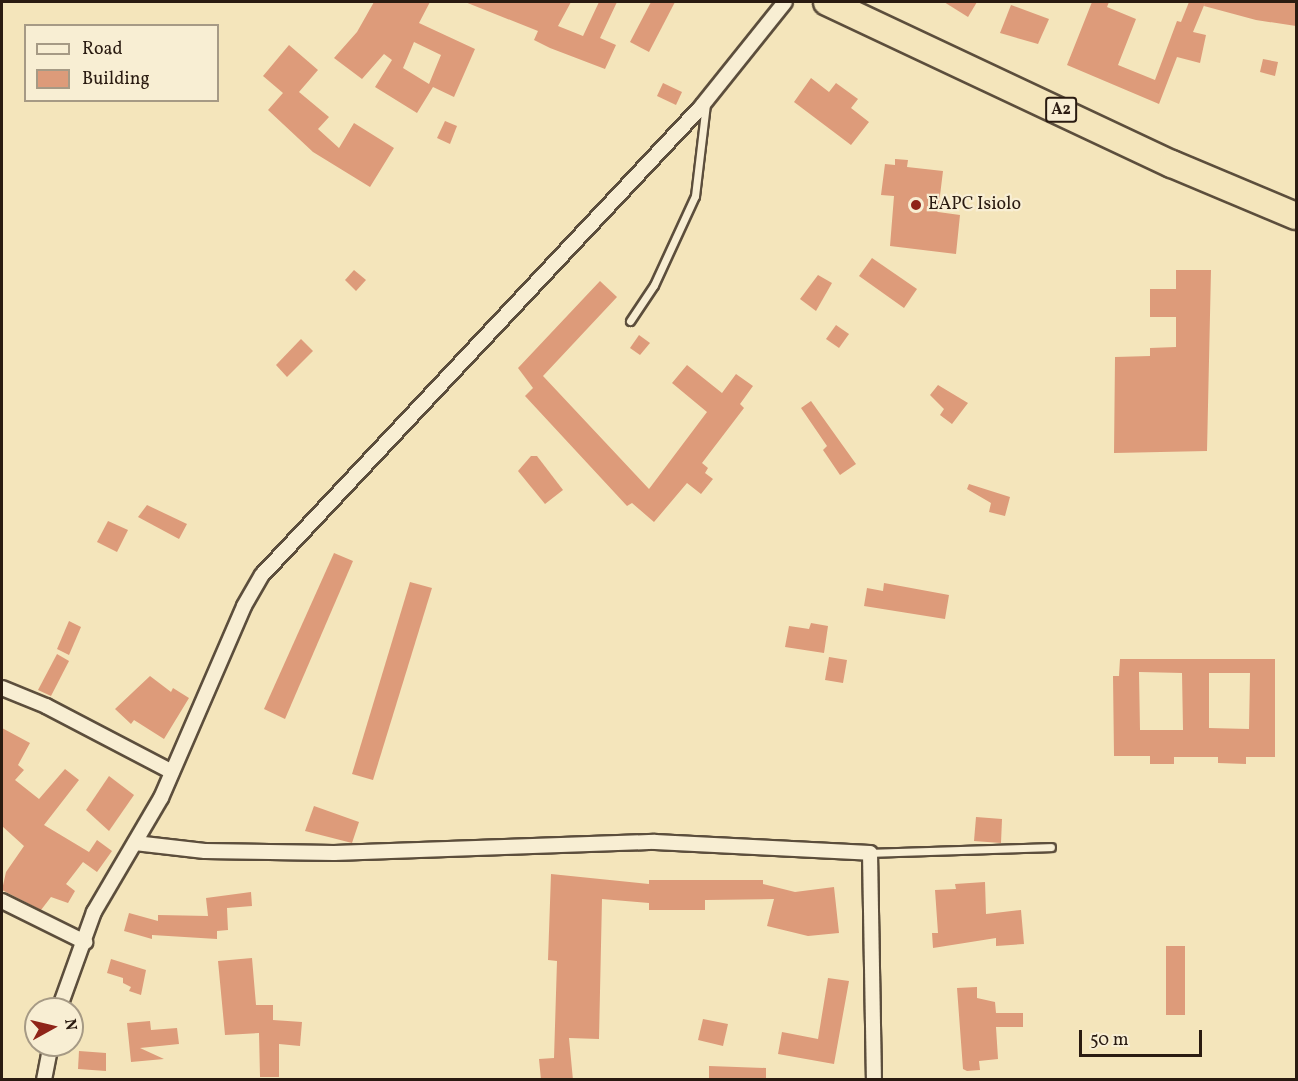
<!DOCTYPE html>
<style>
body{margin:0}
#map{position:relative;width:1298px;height:1081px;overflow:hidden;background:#f4e5bb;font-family:Vollkorn,serif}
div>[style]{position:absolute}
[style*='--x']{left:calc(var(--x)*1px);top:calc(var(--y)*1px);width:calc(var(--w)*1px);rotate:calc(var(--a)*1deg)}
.building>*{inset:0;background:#dd9b7a}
.roads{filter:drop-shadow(2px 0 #5c4e3c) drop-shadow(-2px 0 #5c4e3c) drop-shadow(0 2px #5c4e3c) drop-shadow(0 -2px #5c4e3c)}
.lane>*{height:7px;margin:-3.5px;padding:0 3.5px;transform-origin:3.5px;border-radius:3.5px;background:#f8eed3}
.street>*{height:14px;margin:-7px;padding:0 7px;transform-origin:7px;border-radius:7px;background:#f8eed3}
.highway>*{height:26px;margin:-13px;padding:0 13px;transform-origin:13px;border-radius:13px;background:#f4e5bb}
.dots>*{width:16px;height:16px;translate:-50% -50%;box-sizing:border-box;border:3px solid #f8eed3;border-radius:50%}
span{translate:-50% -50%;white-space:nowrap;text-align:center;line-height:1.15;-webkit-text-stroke:4.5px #f8eed3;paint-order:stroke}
.shield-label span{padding:2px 4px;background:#f8eed3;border:2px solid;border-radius:4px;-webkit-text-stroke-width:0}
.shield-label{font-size:16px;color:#2a1b11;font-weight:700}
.poi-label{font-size:18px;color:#2a1b11}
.left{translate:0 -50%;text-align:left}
.frame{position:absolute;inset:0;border:3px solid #2a1b11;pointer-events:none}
.legend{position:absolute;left:24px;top:24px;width:195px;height:78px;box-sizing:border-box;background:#f8eed3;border:2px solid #a69a85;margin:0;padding:8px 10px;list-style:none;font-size:18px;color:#2a1b11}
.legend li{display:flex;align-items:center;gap:12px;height:30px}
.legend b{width:30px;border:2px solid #a69a85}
.north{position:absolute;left:24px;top:997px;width:60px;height:60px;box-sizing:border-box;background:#f8eed3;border:2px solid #a69a85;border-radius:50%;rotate:82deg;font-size:16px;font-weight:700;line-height:24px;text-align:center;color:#2a1b11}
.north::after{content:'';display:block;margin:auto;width:21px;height:27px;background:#8f2418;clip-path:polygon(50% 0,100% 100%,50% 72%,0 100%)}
.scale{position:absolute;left:1079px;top:1030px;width:123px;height:27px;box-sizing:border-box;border:3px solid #2a1b11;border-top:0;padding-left:8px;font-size:18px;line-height:21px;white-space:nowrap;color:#2a1b11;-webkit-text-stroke:4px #f8eed3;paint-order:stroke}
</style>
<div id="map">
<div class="building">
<i style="clip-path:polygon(evenodd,374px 2px,430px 2px,419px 23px,475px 49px,454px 97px,433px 87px,417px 113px,375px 87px,392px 60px,384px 54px,362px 79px,334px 58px,357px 32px,374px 2px,414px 42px,441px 55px,429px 84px,403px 68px,414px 42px)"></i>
<i style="clip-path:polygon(465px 2px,571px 2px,558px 26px,583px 36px,599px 2px,617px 2px,600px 38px,616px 45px,605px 69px,550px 48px,534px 40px,538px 31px)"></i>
<i style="clip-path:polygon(651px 2px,675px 2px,649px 52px,630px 42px)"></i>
<i style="clip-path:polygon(944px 2px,977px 2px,968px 17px)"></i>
<i style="clip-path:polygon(1092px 2px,1109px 2px,1107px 7px,1136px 19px,1118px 65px,1155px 80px,1177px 21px,1181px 22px,1189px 2px,1296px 2px,1296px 26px,1256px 20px,1204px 6px,1205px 3px,1193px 32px,1206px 35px,1200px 63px,1177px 57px,1159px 104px,1067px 65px)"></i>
<i style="clip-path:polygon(1011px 5px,1049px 19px,1038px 44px,1000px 33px)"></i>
<i style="clip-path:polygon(289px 45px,318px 70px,299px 92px,329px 117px,318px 129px,339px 148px,354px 123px,394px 148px,370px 187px,313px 152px,268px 110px,283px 93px,263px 76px)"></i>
<i style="clip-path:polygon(1263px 59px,1278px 62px,1275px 76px,1260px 72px)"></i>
<i style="clip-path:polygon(811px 78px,829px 92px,836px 83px,858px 99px,851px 108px,869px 122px,851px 145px,794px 102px)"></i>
<i style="clip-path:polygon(663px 83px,682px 92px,676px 105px,657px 96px)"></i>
<i style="clip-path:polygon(445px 121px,457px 126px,450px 144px,437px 138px)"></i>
<i style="clip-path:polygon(895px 159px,908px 160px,907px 167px,943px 171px,938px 212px,960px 215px,956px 254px,890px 246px,894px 196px,881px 195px,885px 164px,895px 165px)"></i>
<i style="clip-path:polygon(872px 258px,917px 289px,904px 308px,859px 276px)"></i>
<i style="clip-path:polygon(354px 270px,366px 280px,356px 291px,345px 280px)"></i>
<i style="clip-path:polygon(1176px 270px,1211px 270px,1207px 451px,1114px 453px,1115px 357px,1150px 356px,1150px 348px,1176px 347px,1176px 317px,1150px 317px,1150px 289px,1176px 289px)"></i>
<i style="clip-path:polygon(818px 275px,832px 283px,816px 311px,800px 299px)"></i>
<i style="clip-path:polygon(600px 281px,617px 297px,543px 376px,649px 489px,707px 412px,672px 383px,687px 365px,722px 393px,736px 374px,753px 386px,740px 404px,744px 408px,702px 463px,708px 468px,705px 473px,713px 479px,701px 494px,687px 483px,654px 522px,632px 503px,627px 506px,525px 396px,533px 388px,518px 368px)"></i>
<i style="clip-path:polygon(836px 325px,849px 334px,839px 348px,826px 339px)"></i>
<i style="clip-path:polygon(639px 335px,650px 343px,640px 355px,630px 348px)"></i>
<i style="clip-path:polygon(301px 339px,313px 351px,287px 377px,276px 365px)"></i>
<i style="clip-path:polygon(938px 385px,968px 403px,952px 424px,940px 415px,944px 409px,930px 395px)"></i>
<i style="clip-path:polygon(811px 401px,856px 464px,840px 475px,823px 450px,827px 446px,801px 408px)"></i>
<i style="clip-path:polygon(531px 456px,537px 456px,563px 490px,545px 504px,518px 471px)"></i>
<i style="clip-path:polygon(969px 484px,1010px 497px,1005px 516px,989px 512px,991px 503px,967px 489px)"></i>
<i style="clip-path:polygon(147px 505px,187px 524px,179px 539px,138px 517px)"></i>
<i style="clip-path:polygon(108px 521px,128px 530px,117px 552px,97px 542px)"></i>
<i style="clip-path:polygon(334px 553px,353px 561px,285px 719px,264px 709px)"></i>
<i style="clip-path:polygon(410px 582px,432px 588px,373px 780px,352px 774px)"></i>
<i style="clip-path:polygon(884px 583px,949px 595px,945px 619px,864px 606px,867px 588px,883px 591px)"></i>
<i style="clip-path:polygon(69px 621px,81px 627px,69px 655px,57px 649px)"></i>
<i style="clip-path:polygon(811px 623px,828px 626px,824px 653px,785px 647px,789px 626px,809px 629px)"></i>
<i style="clip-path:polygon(57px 654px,69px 661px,51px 696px,38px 690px)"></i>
<i style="clip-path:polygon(829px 657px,847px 660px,843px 683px,825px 680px)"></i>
<i style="clip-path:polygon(evenodd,1120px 659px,1275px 659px,1275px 757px,1246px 757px,1246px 764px,1218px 763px,1218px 757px,1174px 757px,1174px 764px,1150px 764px,1150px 756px,1114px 756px,1113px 676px,1119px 676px,1120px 659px,1139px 672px,1182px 673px,1183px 730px,1140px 730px,1139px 672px,1120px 659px,1209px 673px,1250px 673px,1249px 729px,1209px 728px,1209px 673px)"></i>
<i style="clip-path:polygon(150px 676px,171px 692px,173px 688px,189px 698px,164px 739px,134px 720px,131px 724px,115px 709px)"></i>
<i style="clip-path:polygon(2px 728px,30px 743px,18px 765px,24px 770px,15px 780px,39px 799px,65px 769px,79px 780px,44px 825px,89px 852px,97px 840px,112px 851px,97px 872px,83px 862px,66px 884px,75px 891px,68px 903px,51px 897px,41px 910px,2px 890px,6px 872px,24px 846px,2px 826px)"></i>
<i style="clip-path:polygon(109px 776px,134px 795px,109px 831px,86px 810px)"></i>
<i style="clip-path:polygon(314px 806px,359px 822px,352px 843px,305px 831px)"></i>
<i style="clip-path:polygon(976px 817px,1002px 819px,1001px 843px,974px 841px)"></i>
<i style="clip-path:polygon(551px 874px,649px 884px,649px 880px,763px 880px,763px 884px,795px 892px,834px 887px,839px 933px,808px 936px,767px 926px,774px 899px,705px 900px,705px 910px,649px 910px,649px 903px,602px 899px,599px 1039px,569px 1038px,573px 1080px,541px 1080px,539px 1059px,554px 1058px,557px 961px,548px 960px)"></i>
<i style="clip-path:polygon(985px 882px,986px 914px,1021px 910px,1024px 944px,996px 946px,996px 938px,933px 948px,932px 933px,938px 933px,935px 890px,956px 889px,955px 884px)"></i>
<i style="clip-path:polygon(251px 892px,252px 906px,227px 908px,228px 930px,217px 931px,217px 939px,152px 935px,152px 939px,124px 931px,129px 913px,158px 921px,158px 915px,208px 916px,206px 898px)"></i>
<i style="clip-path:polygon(1166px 946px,1185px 946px,1185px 1015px,1166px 1015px)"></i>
<i style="clip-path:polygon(252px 958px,256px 1005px,273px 1005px,273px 1020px,302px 1022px,300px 1046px,279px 1044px,279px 1077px,260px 1077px,259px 1033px,225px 1035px,218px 961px)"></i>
<i style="clip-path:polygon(111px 959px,146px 970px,141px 995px,129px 991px,131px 987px,123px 983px,123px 978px,107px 973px)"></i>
<i style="clip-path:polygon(828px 978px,849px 981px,834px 1064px,778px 1054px,782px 1032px,818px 1039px)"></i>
<i style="clip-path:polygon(977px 987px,977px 998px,995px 1002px,996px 1013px,1023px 1013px,1023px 1027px,996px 1027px,998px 1059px,979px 1061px,980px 1070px,967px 1071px,963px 1069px,957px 988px)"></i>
<i style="clip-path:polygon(703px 1019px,728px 1024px,723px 1046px,698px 1040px)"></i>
<i style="clip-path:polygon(150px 1021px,151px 1030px,177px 1028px,179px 1044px,140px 1048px,164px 1059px,131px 1062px,127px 1023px)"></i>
<i style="clip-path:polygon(79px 1051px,106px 1053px,106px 1071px,78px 1069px)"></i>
<i style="clip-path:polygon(709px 1066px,766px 1068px,766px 1080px,709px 1080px)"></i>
</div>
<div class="roads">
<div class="lane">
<i style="--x:630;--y:321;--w:43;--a:-56.3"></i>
<i style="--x:654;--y:285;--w:98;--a:-65.3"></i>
<i style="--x:695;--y:196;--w:93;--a:-83.2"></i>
<i style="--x:870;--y:853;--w:181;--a:-1.9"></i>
</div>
<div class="street">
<i style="--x:2;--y:688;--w:48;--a:22.2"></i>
<i style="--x:46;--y:706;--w:142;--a:27.6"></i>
<i style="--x:135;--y:843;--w:70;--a:6.5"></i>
<i style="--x:205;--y:851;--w:129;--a:0.9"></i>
<i style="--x:334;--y:853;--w:321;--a:-2"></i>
<i style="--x:655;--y:842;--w:215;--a:2.9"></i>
<i style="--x:870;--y:853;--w:227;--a:89"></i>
<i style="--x:2;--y:901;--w:93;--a:26.3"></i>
<i style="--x:59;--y:1009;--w:103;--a:-70.2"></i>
<i style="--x:94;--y:912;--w:132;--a:-59.6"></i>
<i style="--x:161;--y:798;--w:209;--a:-66.6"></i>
<i style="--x:244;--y:606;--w:36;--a:-60"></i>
<i style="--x:262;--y:575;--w:642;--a:-46.83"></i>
<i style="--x:701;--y:107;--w:134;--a:-51.3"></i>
<i style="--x:44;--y:1080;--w:36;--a:-79"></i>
</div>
<div class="highway">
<i style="--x:827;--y:2;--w:381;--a:25.2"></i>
<i style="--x:1172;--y:164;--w:134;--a:22.8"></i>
</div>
</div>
<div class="dots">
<i style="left:916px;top:205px;background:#8f2418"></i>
</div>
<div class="shield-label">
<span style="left:1061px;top:110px">A2</span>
</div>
<div class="poi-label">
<span class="left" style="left:928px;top:205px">EAPC Isiolo</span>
</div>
<div class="frame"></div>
<ul class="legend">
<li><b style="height:8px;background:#f8eed3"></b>Road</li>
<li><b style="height:16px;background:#dd9b7a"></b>Building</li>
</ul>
<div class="north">N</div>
<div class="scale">50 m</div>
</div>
